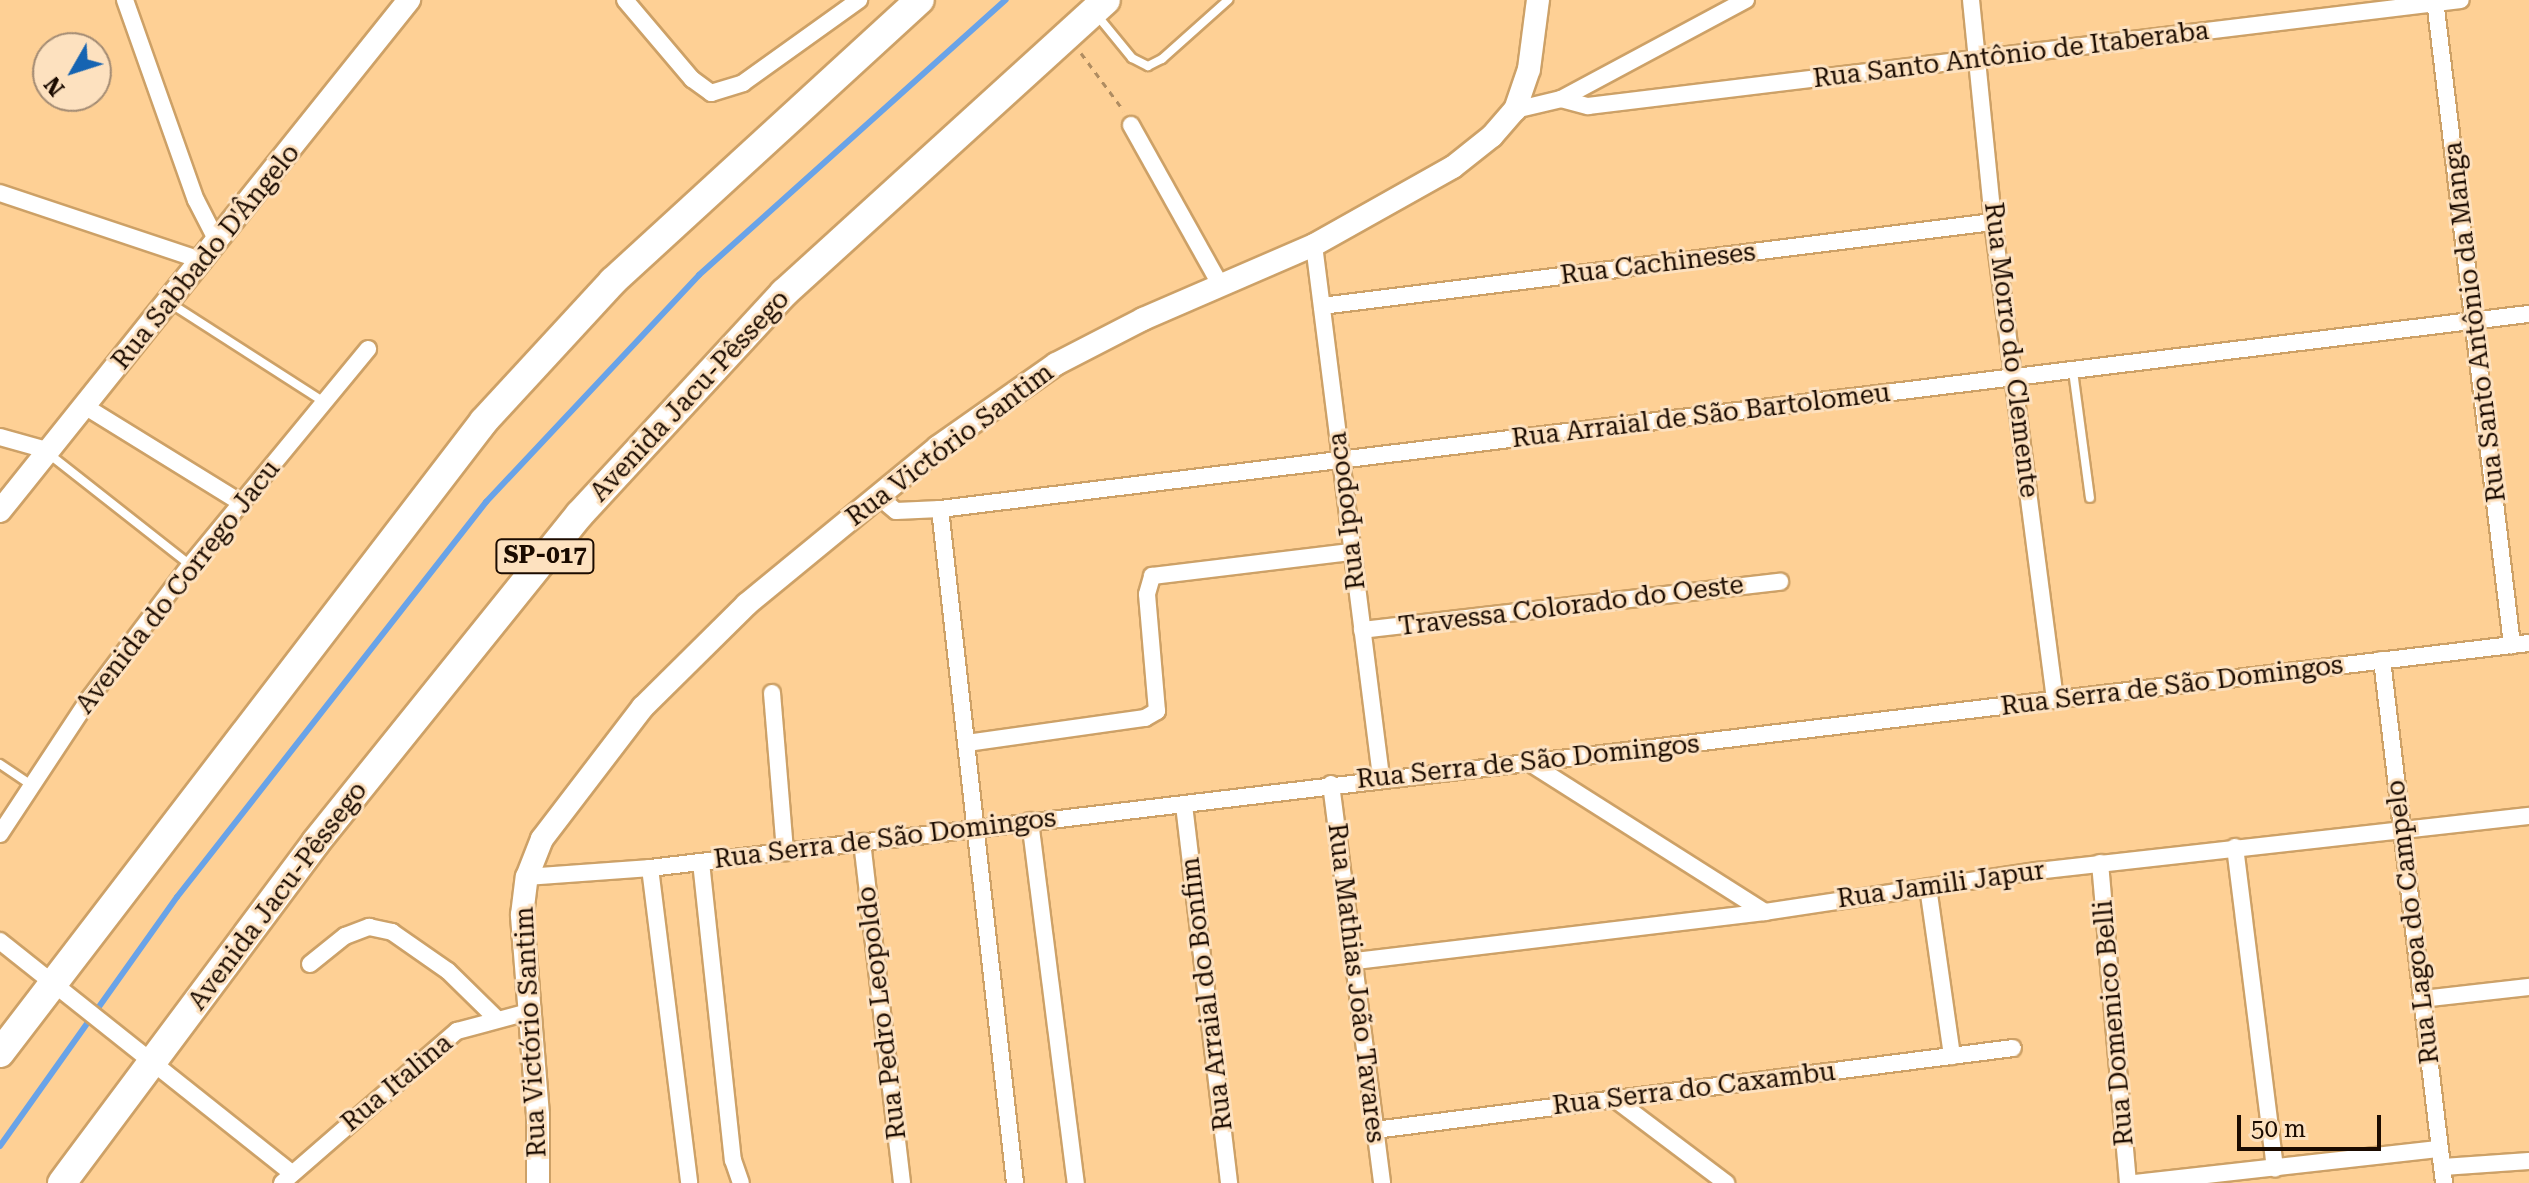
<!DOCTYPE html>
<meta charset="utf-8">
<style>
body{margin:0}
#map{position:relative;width:2529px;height:1183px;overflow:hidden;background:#fed095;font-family:"Roboto Serif",serif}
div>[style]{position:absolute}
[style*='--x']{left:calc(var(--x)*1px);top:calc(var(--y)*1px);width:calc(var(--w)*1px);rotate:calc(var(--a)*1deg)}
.stream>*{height:6px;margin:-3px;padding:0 3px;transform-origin:3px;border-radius:3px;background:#69a3e8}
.path>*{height:3px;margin-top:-1.5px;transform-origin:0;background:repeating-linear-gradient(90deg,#af8c61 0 6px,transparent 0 12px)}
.roads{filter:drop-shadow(2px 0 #cda167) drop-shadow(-2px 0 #cda167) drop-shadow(0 2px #cda167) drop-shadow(0 -2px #cda167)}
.lane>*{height:8px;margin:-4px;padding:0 4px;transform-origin:4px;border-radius:4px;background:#fff}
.street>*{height:16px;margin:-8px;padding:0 8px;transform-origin:8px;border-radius:8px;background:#fff}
.secondary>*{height:22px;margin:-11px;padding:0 11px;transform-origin:11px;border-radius:11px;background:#fff}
.highway>*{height:28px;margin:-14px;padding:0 14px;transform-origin:14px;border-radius:14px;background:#fff}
span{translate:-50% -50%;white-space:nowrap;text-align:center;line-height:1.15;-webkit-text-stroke:6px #fde1bf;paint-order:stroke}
.shield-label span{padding:2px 6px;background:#fde1bf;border:2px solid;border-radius:6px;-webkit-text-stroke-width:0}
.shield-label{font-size:24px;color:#1b0b00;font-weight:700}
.street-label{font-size:26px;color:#1b0b00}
.north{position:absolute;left:32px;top:32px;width:80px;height:80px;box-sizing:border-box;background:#fde1bf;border:2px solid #a38b73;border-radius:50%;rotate:231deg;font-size:22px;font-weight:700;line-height:32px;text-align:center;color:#1b0b00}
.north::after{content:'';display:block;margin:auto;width:28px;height:36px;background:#1664b2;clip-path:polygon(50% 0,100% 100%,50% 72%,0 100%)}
.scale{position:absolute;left:2237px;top:1115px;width:144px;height:36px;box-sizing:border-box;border:4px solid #1b0b00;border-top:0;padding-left:10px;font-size:24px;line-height:28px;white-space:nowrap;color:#1b0b00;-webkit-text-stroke:6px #fde1bf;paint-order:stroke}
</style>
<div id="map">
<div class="stream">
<i style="--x:0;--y:1146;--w:305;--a:-54.6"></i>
<i style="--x:177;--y:897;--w:502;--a:-51.96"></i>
<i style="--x:486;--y:502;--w:311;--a:-46.8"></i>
<i style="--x:699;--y:275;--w:412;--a:-41.9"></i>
</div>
<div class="path">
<i style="--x:1081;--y:53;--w:72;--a:53.4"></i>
</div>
<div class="roads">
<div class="lane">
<i style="--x:1096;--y:14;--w:57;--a:50.7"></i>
<i style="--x:1132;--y:58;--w:18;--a:27"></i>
<i style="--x:1148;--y:66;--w:16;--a:-27"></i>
<i style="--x:1162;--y:59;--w:89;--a:-41.8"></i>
<i style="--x:170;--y:303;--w:183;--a:32.7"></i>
<i style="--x:2073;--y:371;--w:128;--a:82.4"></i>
<i style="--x:49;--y:454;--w:179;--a:38.2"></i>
<i style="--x:0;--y:764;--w:37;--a:34"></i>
</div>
<div class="street">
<i style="--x:125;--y:0;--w:212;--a:70.5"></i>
<i style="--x:196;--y:200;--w:48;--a:62.9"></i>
<i style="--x:625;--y:0;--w:104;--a:49.7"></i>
<i style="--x:692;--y:79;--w:24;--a:36"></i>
<i style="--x:711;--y:93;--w:34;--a:-17"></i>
<i style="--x:743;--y:83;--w:143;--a:-35.6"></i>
<i style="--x:1971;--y:0;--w:223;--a:84.3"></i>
<i style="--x:1993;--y:222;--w:482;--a:82.6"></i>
<i style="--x:2435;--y:0;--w:650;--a:83.19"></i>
<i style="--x:1561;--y:99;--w:28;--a:15"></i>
<i style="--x:1588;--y:106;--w:879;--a:-6.92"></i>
<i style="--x:1515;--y:110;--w:47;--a:-13.4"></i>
<i style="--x:1561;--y:99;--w:210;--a:-28.2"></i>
<i style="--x:1131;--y:125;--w:184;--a:60.8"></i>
<i style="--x:0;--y:193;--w:214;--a:18.5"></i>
<i style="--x:1314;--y:245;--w:536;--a:82.82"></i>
<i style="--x:1322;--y:306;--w:676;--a:-7.14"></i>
<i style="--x:86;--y:407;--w:181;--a:31.7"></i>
<i style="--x:0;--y:437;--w:52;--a:15.6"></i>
<i style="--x:878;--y:496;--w:23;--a:40"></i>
<i style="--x:896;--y:511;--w:44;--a:-2.6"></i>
<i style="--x:940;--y:509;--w:1601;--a:-7"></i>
<i style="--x:940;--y:509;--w:678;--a:83.65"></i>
<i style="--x:1362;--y:630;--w:421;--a:-6.6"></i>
<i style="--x:2382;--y:660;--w:527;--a:83.24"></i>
<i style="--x:772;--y:693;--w:160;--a:85.3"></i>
<i style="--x:967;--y:743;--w:180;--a:-8"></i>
<i style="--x:1145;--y:718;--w:14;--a:-30"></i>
<i style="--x:1157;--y:711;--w:117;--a:-94.9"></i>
<i style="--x:1147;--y:594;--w:19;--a:-74"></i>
<i style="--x:1152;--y:576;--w:200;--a:-6.9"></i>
<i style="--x:1530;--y:763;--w:278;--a:32.4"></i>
<i style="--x:1331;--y:784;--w:402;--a:82.7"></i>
<i style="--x:1184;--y:805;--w:381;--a:83.2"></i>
<i style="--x:1030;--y:821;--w:365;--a:82.8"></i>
<i style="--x:0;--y:834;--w:162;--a:-56.6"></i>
<i style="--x:89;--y:699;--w:168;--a:-53"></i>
<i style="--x:190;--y:565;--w:280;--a:-50.5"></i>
<i style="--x:862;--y:842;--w:343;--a:83.3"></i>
<i style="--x:2235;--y:847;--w:324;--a:82.9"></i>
<i style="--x:701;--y:862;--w:300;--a:83.9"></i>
<i style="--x:733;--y:1160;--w:24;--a:71"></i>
<i style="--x:2100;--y:863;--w:321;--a:85"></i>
<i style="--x:650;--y:868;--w:317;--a:82.9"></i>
<i style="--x:527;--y:877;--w:123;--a:-4.2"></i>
<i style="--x:650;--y:868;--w:1892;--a:-6.83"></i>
<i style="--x:1928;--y:887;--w:171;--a:81.9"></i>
<i style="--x:0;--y:941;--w:373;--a:38.5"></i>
<i style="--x:1355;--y:961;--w:413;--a:-6.8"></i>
<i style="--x:1765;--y:912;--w:275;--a:-8.6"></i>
<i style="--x:2037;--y:871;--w:495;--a:-6.4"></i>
<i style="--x:310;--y:964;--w:45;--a:-38.7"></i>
<i style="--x:345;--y:936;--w:26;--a:-21"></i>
<i style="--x:369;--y:927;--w:24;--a:12"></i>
<i style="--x:392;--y:932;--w:68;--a:34.9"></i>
<i style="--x:448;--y:971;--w:66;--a:44.4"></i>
<i style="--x:2422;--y:999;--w:108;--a:-6.4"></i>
<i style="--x:1616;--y:1100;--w:138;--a:37"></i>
<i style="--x:1375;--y:1130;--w:643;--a:-7.32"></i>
<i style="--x:2443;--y:1167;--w:86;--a:-4"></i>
<i style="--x:282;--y:1183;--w:232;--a:-41"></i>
<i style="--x:457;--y:1031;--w:73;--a:-15"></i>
<i style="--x:2135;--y:1183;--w:307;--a:-6.4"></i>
</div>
<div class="secondary">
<i style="--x:0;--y:511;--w:655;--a:-51.33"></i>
<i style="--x:538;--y:1183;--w:68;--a:-90"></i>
<i style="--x:538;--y:1115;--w:201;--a:-94.6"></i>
<i style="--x:522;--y:915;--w:38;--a:-83"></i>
<i style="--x:527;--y:877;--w:41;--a:-68.5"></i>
<i style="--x:542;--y:839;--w:166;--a:-52.6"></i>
<i style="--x:643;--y:707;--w:146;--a:-44.7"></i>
<i style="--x:747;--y:604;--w:247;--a:-39.4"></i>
<i style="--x:938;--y:447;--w:144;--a:-35.1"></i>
<i style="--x:1056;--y:364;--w:98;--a:-27.3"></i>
<i style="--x:1143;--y:319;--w:186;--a:-23.4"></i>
<i style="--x:1314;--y:245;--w:159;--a:-29.3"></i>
<i style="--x:1453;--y:167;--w:50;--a:-38.5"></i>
<i style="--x:1492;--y:136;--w:35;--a:-49"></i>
<i style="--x:1515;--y:110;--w:43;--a:-71.1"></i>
<i style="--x:1529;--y:69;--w:70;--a:-82.6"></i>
</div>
<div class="highway">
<i style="--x:0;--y:1053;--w:796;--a:-52.55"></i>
<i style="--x:484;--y:421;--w:190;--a:-47.3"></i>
<i style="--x:613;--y:281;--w:416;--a:-42.5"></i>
<i style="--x:62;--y:1183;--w:425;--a:-53.3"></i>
<i style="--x:316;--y:842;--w:421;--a:-51.2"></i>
<i style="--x:580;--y:514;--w:301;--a:-47.3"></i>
<i style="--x:784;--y:293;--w:435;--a:-42.3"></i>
</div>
</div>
<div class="shield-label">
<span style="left:545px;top:556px">SP-017</span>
</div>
<div class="street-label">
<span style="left:2011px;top:55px;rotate:-7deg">Rua Santo Antônio de Itaberaba</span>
<span style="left:206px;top:257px;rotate:-51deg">Rua Sabbado D'Ângelo</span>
<span style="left:1658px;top:264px;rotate:-7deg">Rua Cachineses</span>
<span style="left:2475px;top:322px;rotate:-97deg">Rua Santo Antônio da Manga</span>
<span style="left:2011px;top:350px;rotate:83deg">Rua Morro do Clemente</span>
<span style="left:690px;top:396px;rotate:-47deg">Avenida Jacu-Pêssego</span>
<span style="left:1701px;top:416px;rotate:-7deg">Rua Arraial de São Bartolomeu</span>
<span style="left:950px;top:445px;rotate:-37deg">Rua Victório Santim</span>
<span style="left:1347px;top:511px;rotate:-97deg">Rua Ipopoca</span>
<span style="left:178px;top:587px;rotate:-52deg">Avenida do Corrego Jacu</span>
<span style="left:1571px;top:606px;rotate:-7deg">Travessa Colorado do Oeste</span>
<span style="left:2172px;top:686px;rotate:-7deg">Rua Serra de São Domingos</span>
<span style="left:1528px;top:762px;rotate:-6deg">Rua Serra de São Domingos</span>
<span style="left:885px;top:839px;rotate:-7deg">Rua Serra de São Domingos</span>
<span style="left:1941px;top:885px;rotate:-8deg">Rua Jamili Japur</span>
<span style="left:278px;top:896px;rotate:-53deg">Avenida Jacu-Pêssego</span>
<span style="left:2413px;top:922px;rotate:-97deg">Rua Lagoa do Campelo</span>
<span style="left:1356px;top:983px;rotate:83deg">Rua Mathias João Tavares</span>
<span style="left:1207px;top:994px;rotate:-97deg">Rua Arraial do Bonfim</span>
<span style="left:882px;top:1013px;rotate:-97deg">Rua Pedro Leopoldo</span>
<span style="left:2114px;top:1023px;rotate:-95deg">Rua Domenico Belli</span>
<span style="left:531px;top:1032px;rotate:-93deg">Rua Victório Santim</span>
<span style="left:397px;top:1083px;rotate:-40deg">Rua Italina</span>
<span style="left:1694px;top:1089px;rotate:-7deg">Rua Serra do Caxambu</span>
</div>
<div class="north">N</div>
<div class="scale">50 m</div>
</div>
